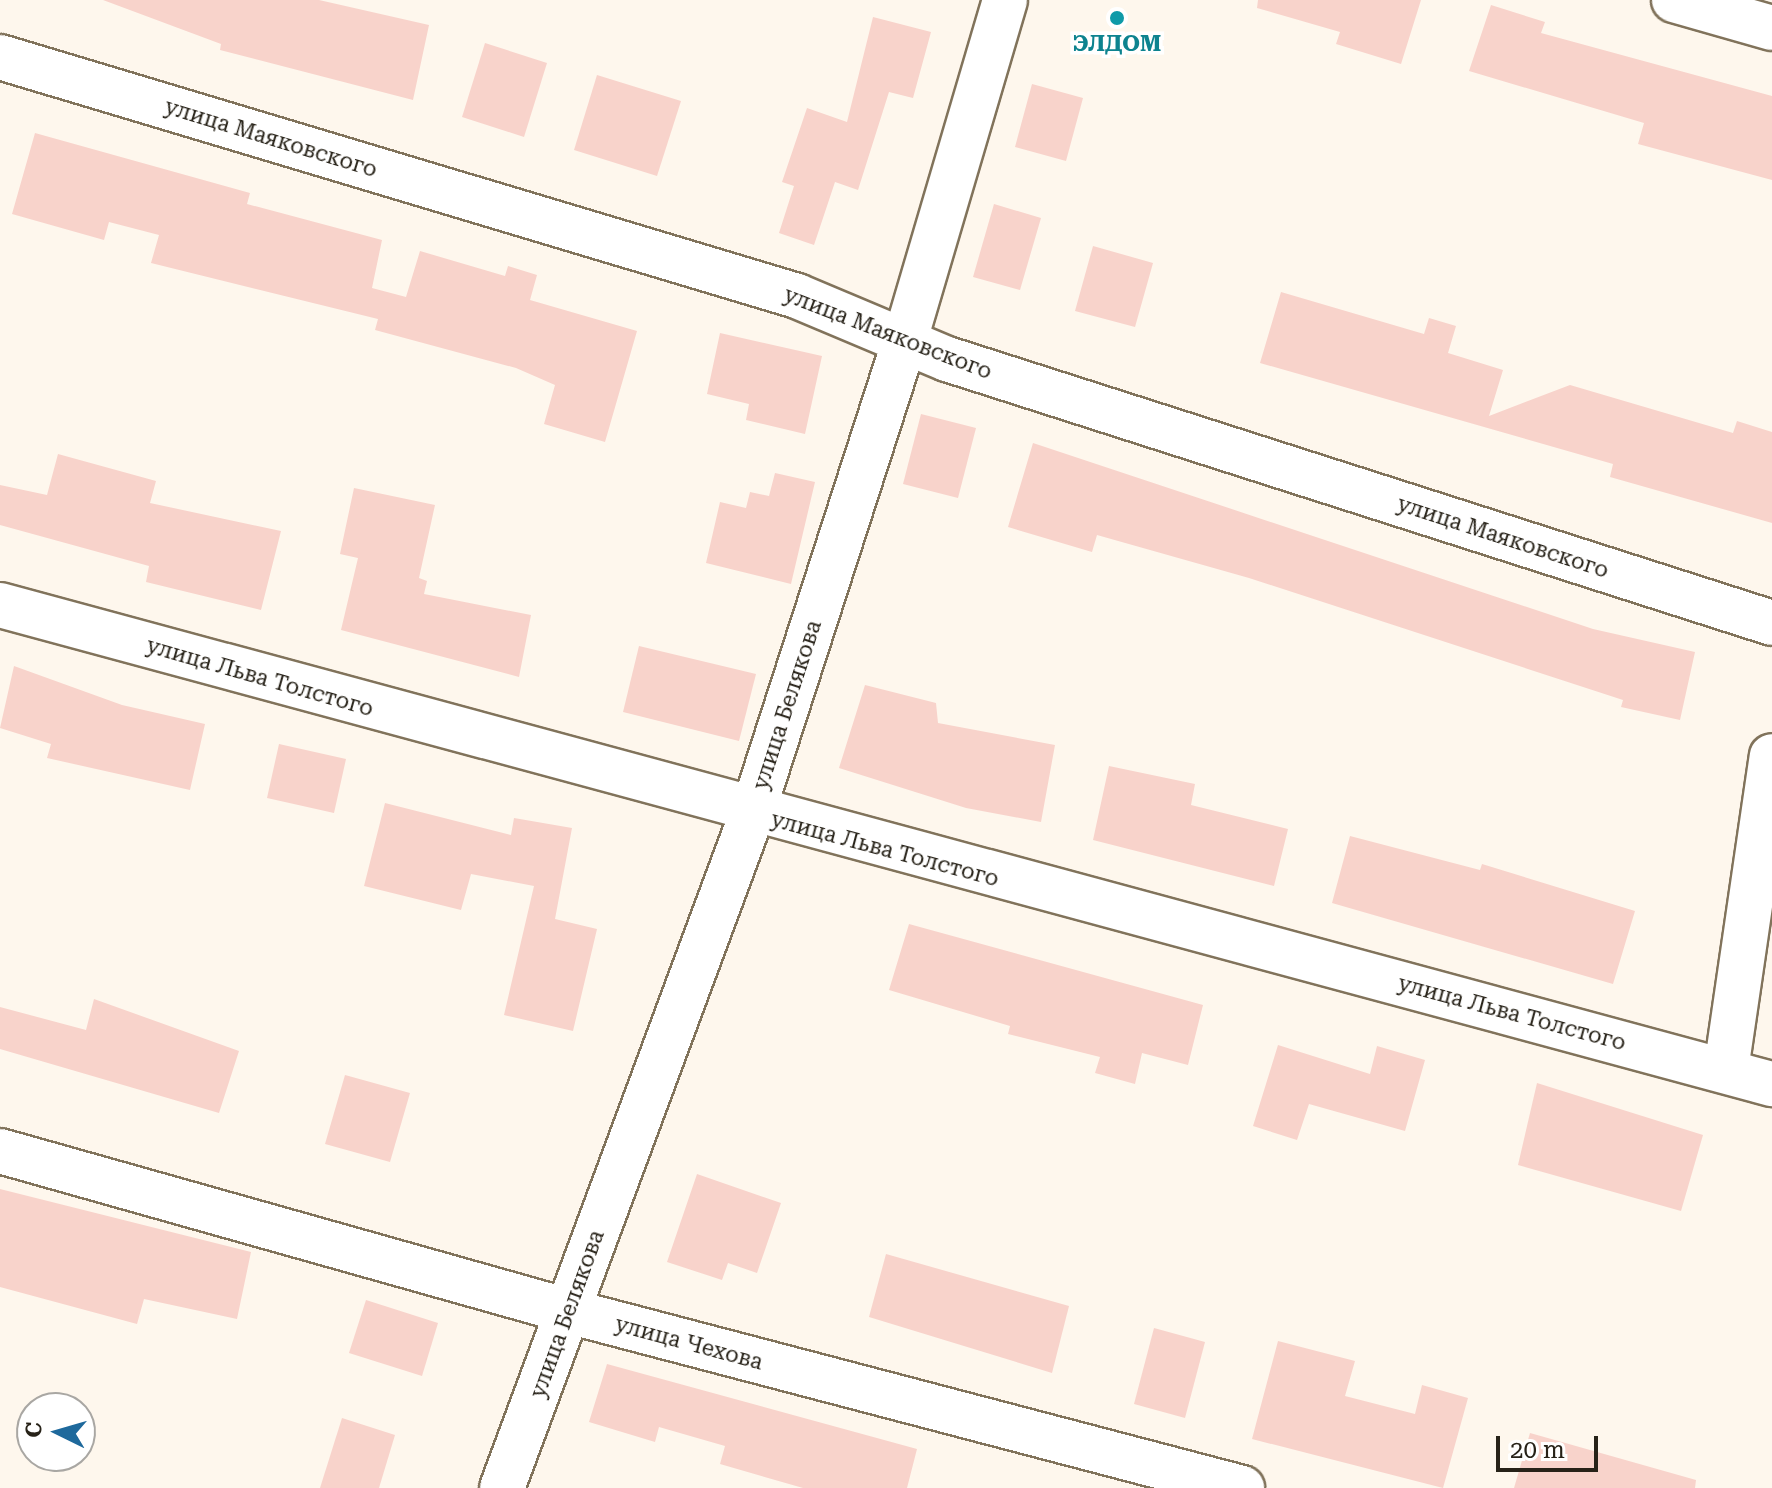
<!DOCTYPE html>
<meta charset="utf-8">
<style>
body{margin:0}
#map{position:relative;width:1772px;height:1488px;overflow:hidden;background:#fef7ed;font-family:"Roboto Serif",serif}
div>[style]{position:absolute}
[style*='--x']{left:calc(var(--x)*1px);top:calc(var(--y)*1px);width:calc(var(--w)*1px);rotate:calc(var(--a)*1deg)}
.building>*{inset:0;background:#f8d3cb}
.roads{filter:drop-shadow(2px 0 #81735b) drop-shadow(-2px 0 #81735b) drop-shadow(0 2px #81735b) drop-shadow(0 -2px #81735b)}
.minor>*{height:44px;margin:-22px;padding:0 22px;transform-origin:22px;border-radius:22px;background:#fff}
.dots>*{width:22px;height:22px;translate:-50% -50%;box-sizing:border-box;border:4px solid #fff;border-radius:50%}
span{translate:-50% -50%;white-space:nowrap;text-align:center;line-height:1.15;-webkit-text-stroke:7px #fff;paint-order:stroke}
.culture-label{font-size:22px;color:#0d838f;font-weight:700}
.street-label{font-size:22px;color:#272218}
.north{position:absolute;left:16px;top:1392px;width:80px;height:80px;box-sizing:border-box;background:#fff;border:2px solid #a9a7a3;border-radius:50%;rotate:275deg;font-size:22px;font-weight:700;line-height:32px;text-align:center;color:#272218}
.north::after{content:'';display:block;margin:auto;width:28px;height:36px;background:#1e699c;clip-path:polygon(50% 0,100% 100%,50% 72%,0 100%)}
.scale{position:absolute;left:1496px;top:1436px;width:102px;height:36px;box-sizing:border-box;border:4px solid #272218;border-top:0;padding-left:10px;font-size:24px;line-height:28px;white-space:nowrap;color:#272218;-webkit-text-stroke:6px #fff;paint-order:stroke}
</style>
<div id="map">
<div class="building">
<i style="clip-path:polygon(103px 0,319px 0,429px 25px,413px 100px,220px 50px,221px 44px)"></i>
<i style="clip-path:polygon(1258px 0,1421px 0,1401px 64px,1336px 44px,1340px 32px,1257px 8px)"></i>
<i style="clip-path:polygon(1491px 5px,1545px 22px,1541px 33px,1772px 96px,1772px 180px,1638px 144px,1644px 123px,1469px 71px)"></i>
<i style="clip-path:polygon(873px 17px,931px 32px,913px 98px,889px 92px,858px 190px,835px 182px,814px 245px,779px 233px,794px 186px,782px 182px,807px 108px,847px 122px)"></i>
<i style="clip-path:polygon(485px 43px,547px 63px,524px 137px,462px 117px)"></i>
<i style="clip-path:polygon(597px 75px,681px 101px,657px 176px,574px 150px)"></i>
<i style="clip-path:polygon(1032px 84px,1083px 98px,1066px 161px,1015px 147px)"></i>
<i style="clip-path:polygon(35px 133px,250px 193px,247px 204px,382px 240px,372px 288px,406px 297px,420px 251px,505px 276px,508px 266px,537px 275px,530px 300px,637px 331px,605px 442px,544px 424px,555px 385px,516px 368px,375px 330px,378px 319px,151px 263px,159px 235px,109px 222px,104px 240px,12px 214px)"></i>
<i style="clip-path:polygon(994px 204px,1041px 218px,1020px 290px,973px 277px)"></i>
<i style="clip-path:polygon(1093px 246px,1153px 263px,1135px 327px,1075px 311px)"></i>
<i style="clip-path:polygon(1281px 292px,1424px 334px,1429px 318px,1456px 326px,1448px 353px,1503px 370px,1489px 416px,1570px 385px,1733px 433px,1737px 421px,1772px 432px,1772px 523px,1610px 477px,1613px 464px,1260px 363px)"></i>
<i style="clip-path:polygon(720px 333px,822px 356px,805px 434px,746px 420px,749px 404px,707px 394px)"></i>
<i style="clip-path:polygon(921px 414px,976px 428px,958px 498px,903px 484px)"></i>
<i style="clip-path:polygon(1033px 443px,1593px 629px,1695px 652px,1680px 720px,1621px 707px,1623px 700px,1249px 578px,1097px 535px,1092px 552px,1008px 527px)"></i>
<i style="clip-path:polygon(58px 454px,156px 481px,150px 503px,281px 531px,261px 610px,146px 582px,149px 566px,0 525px,0 485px,47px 495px)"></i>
<i style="clip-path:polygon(775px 473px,815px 482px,791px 584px,706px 563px,720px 502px,746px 508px,750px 492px,769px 496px)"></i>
<i style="clip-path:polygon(354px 488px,435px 505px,419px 578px,427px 581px,424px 594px,531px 615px,519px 677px,341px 630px,358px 558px,340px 554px)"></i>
<i style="clip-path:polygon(639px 646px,756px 674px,739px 741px,623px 712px)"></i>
<i style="clip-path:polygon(14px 666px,122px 705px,205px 724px,190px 790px,47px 758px,51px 744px,0 728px)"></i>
<i style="clip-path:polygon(865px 685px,936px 703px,938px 723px,1055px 745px,1041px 822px,966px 808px,839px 768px)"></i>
<i style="clip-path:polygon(279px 744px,346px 759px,334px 813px,267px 798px)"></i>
<i style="clip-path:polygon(1109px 766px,1195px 784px,1191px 805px,1288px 829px,1274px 886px,1093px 840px)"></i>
<i style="clip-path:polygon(385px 803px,511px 835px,514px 818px,572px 828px,555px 919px,597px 929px,573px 1031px,504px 1015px,534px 886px,471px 874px,461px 910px,364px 886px)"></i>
<i style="clip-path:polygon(1350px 836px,1480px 870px,1482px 864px,1635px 911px,1613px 984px,1332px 903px)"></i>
<i style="clip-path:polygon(909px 924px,1203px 1005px,1188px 1065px,1142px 1053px,1135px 1084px,1095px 1073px,1100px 1057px,1008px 1034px,1010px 1026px,889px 990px)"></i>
<i style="clip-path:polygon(94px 999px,239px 1051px,219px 1113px,0 1049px,0 1007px,86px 1030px)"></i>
<i style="clip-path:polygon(1278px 1045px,1370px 1074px,1377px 1046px,1425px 1060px,1405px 1131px,1309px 1104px,1297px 1140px,1253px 1126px)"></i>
<i style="clip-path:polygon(345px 1075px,410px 1093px,390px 1162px,325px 1144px)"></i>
<i style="clip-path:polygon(1537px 1083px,1703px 1135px,1681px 1211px,1518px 1165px)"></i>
<i style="clip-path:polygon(697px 1174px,781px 1203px,757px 1273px,728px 1263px,722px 1280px,667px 1262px)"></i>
<i style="clip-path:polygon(0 1189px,251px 1252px,237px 1319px,144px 1299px,137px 1324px,0 1287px)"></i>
<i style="clip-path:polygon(886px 1254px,1069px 1306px,1052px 1373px,869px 1317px)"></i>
<i style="clip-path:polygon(366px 1300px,438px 1323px,422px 1376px,349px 1353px)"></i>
<i style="clip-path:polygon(1154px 1328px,1205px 1342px,1185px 1418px,1134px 1404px)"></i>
<i style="clip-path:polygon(1278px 1341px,1355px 1361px,1345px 1396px,1415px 1414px,1422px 1385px,1468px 1398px,1443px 1488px,1252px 1439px)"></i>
<i style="clip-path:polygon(607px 1364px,917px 1449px,907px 1488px,803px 1488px,720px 1464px,725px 1446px,659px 1427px,655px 1442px,589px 1422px)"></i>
<i style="clip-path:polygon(342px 1418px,395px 1435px,379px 1488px,320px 1488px)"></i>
<i style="clip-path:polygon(1530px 1433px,1696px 1480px,1695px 1488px,1514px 1488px)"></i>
</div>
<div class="roads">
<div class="minor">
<i style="--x:1674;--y:0;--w:102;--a:15.9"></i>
<i style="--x:0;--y:57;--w:832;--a:16.69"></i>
<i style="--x:797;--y:296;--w:163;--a:22.8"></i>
<i style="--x:947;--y:359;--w:866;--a:17.74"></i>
<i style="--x:0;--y:605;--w:1836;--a:15.13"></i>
<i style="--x:1726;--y:1070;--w:317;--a:-81.7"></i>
<i style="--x:0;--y:1151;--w:590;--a:15.73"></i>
<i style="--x:568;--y:1311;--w:697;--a:14.71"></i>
<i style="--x:502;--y:1488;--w:719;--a:-69.65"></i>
<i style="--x:752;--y:814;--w:498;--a:-72.1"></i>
<i style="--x:905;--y:340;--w:354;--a:-73.6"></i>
</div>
</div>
<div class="dots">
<i style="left:1117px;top:18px;background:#0f9aa8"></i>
</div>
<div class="culture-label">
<span style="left:1117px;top:44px">ЭЛДОМ</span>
</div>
<div class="street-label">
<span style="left:271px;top:138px;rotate:17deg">улица Маяковского</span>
<span style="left:888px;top:333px;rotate:21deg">улица Маяковского</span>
<span style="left:1503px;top:537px;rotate:18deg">улица Маяковского</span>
<span style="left:260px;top:677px;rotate:16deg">улица Льва Толстого</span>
<span style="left:787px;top:705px;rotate:-72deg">улица Белякова</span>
<span style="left:885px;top:849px;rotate:15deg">улица Льва Толстого</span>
<span style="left:1512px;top:1013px;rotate:15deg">улица Льва Толстого</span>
<span style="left:567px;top:1314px;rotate:-70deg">улица Белякова</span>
<span style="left:689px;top:1343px;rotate:15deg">улица Чехова</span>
</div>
<div class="north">С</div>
<div class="scale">20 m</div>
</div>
